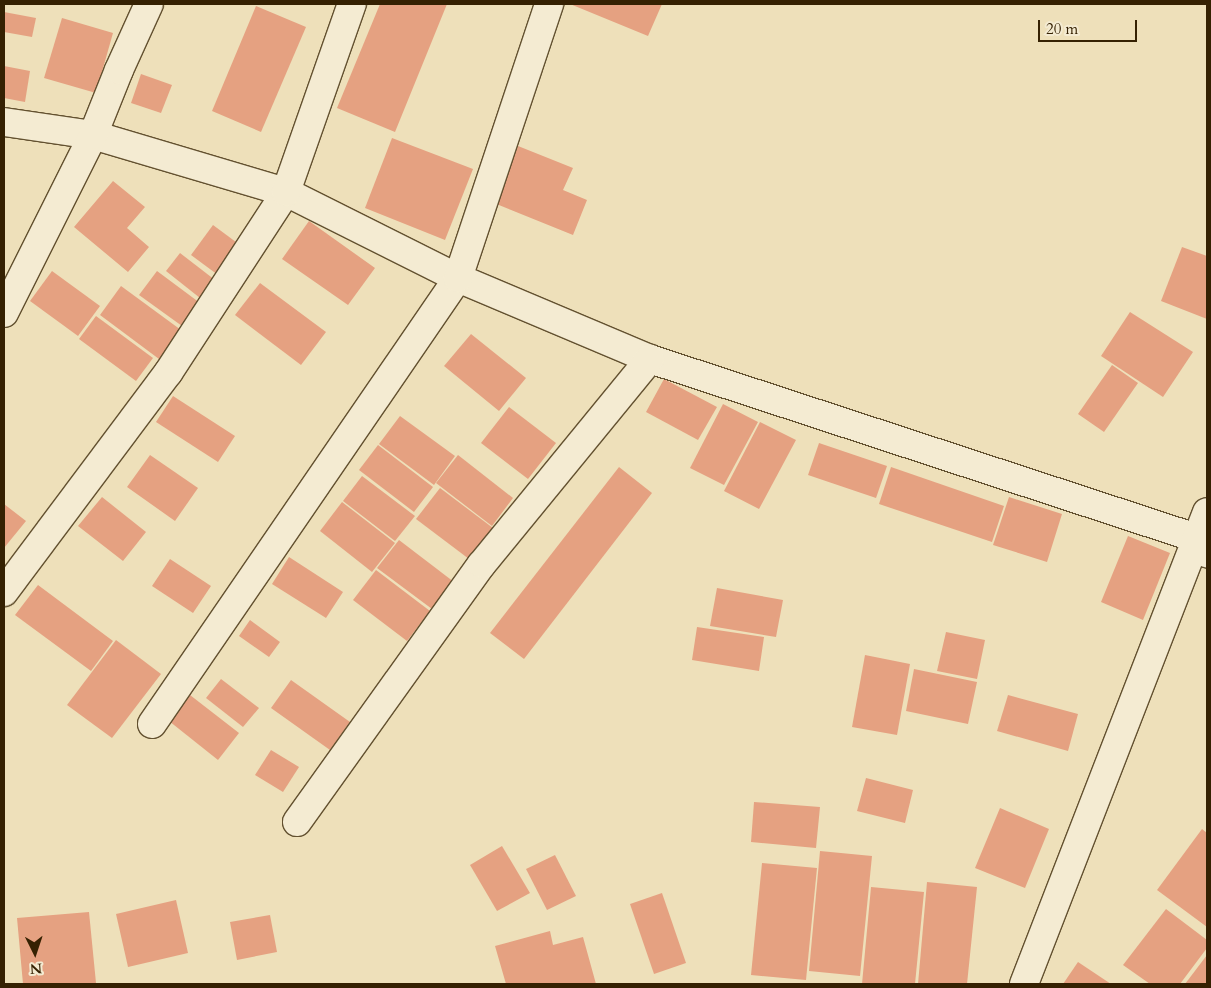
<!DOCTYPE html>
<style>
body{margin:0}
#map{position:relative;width:1211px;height:988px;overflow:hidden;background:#eee0ba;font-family:Cardo,serif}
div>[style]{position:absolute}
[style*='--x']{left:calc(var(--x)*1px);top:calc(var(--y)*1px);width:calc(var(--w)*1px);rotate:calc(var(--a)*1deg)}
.building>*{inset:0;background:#e5a181}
.roads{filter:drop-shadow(1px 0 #635130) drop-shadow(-1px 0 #635130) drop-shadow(0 1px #635130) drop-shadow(0 -1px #635130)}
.minor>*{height:28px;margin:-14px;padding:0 14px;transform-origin:14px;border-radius:14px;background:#f4ebd2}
span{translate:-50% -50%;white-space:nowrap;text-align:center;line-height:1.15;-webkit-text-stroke:4.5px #f4ebd2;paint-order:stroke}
.frame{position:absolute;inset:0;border:5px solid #352102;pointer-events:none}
.north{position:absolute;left:10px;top:928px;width:50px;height:50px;-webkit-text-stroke:4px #f4ebd2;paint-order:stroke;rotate:176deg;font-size:14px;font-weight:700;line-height:20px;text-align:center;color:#352102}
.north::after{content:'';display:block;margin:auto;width:18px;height:22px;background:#352102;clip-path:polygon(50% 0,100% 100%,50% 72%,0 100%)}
.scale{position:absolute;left:1038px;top:20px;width:99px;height:22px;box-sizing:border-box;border:2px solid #352102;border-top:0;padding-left:6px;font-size:15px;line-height:18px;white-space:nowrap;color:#352102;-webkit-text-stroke:4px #f4ebd2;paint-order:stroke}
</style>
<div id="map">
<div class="building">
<i style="clip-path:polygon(380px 4px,447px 4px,395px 132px,337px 108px)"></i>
<i style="clip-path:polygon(570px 4px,662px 4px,648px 36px)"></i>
<i style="clip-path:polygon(256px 6px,306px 27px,261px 132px,212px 111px)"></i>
<i style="clip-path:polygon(4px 12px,36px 18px,32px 37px,4px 32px)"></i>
<i style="clip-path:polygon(62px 18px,113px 33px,96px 93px,44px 78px)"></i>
<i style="clip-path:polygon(4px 66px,30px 71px,25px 102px,4px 98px)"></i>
<i style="clip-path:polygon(141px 74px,172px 85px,161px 113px,131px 103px)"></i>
<i style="clip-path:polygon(392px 138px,473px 169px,445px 240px,365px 208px)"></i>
<i style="clip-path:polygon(518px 146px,573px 168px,563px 190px,587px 200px,573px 235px,494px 203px)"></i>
<i style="clip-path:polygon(113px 181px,145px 207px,127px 228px,149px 247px,128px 272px,74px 227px)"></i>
<i style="clip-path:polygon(309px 221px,375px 268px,348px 305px,282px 259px)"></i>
<i style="clip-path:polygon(213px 225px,240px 245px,218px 275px,191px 255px)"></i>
<i style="clip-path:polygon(1182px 247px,1207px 256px,1207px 319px,1161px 301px)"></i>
<i style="clip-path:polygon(180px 253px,215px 280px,200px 298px,166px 271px)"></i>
<i style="clip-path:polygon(52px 271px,100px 306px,78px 336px,30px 301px)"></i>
<i style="clip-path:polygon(157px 271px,200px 303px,182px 326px,139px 295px)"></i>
<i style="clip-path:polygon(260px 283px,326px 332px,301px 365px,235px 315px)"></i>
<i style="clip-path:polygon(121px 286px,181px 330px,159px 359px,100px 315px)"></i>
<i style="clip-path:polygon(1130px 312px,1193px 352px,1163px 397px,1101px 356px)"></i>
<i style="clip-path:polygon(96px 316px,153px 358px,136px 381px,79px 339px)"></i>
<i style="clip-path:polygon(471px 334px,526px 378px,499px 411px,444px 366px)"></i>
<i style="clip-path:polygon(1112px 365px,1138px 383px,1104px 432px,1078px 414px)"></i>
<i style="clip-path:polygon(664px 379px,717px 407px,698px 440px,646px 412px)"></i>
<i style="clip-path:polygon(173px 396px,235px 436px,218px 462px,156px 422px)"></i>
<i style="clip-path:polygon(723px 404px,758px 422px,724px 485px,690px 468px)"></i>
<i style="clip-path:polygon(509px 407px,556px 443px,528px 479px,481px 443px)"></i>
<i style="clip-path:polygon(400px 416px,455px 456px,434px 485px,379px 444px)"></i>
<i style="clip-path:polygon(760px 422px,796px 440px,759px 509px,724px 491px)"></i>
<i style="clip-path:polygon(819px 443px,887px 466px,876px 498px,808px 475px)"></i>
<i style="clip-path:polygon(378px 445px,433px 487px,414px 512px,359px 470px)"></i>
<i style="clip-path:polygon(150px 455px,198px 488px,175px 521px,127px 487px)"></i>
<i style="clip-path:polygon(458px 455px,513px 498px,492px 526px,436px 483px)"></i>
<i style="clip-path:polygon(619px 467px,652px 493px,524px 659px,490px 633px)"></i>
<i style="clip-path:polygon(891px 467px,1004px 506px,992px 542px,879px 504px)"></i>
<i style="clip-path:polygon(362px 476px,415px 516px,395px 541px,343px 501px)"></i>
<i style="clip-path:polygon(440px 488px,493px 528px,469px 559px,416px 519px)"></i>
<i style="clip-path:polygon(102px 497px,146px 532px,123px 561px,78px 526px)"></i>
<i style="clip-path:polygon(1009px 497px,1062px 514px,1047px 562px,993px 545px)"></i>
<i style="clip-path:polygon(342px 502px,395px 543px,372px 572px,320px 531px)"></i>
<i style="clip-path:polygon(4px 504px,26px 521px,4px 548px)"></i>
<i style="clip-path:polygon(1128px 536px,1170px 553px,1143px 620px,1101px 602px)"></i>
<i style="clip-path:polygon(399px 540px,454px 582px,432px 609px,377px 568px)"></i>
<i style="clip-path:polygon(289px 557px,343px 592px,326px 618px,272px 584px)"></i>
<i style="clip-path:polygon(170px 559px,211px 586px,193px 613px,152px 586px)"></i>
<i style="clip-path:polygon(376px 570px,430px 611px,407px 641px,353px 600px)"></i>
<i style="clip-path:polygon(38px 585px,113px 641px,91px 671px,15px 615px)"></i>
<i style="clip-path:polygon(717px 588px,783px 600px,776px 637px,710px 626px)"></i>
<i style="clip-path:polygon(250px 620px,280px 642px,269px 657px,239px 636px)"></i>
<i style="clip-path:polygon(697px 627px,764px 637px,759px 671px,692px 660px)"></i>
<i style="clip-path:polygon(946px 632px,985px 640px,977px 679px,937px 671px)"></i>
<i style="clip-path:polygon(116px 640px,161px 674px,112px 738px,67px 705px)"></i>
<i style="clip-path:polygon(865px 655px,910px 664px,897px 735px,852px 727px)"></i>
<i style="clip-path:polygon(914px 669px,977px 682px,968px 724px,906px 711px)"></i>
<i style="clip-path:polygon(221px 679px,259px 708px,243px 727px,206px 698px)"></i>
<i style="clip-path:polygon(291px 680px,350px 722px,330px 750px,271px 708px)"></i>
<i style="clip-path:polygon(190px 695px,239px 733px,218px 760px,169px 721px)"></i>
<i style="clip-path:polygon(1008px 695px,1078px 714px,1068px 751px,997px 731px)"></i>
<i style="clip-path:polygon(271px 750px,299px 767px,283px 792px,255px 775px)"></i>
<i style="clip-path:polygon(866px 778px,913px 790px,905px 823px,857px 811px)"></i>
<i style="clip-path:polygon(754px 802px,820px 807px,816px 848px,751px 842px)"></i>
<i style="clip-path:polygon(1000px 808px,1049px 829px,1025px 888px,975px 868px)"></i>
<i style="clip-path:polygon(1202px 829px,1207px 833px,1207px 927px,1157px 890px)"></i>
<i style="clip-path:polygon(502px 846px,530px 893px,497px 911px,470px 865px)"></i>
<i style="clip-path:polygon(820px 851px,872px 856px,860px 976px,809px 971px)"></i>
<i style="clip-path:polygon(555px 855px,576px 896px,547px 910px,526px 869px)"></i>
<i style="clip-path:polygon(762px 863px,817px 868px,806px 980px,751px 975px)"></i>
<i style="clip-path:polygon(927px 882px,977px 887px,967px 984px,918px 984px)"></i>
<i style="clip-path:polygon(871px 887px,924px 892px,915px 984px,862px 984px)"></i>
<i style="clip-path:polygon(662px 893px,686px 963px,654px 974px,630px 904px)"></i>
<i style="clip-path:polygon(176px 900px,188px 953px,128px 967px,116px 914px)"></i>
<i style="clip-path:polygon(1166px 909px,1207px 940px,1207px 948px,1180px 984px,1150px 984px,1123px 965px)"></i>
<i style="clip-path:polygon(89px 912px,96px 983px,23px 984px,17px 918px)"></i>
<i style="clip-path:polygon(270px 915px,277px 952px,237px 960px,230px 922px)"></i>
<i style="clip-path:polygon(550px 931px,553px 945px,583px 937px,596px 984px,506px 984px,495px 946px)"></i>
<i style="clip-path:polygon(1207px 955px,1207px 984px,1185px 984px)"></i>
<i style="clip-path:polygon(1078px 962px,1111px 984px,1063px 984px)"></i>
</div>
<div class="roads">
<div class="minor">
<i style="--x:4;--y:122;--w:90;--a:8.3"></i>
<i style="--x:93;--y:135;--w:201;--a:16.5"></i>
<i style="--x:286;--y:192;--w:192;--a:26.6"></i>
<i style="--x:458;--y:278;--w:208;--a:22.9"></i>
<i style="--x:650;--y:359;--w:575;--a:18.15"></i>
<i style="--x:1196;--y:538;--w:19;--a:54"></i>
<i style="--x:4;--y:313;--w:199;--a:-63.4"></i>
<i style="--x:93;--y:135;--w:70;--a:-68.2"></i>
<i style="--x:119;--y:70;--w:72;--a:-65.6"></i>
<i style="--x:4;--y:592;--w:274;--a:-53.2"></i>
<i style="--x:168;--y:373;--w:216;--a:-56.9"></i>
<i style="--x:286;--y:192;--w:199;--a:-70.7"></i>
<i style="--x:152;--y:724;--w:541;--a:-55.55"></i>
<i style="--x:458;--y:278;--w:289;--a:-71.6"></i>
<i style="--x:297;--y:822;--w:317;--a:-54.4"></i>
<i style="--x:482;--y:564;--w:265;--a:-50.7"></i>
<i style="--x:1024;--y:984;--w:506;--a:-68.81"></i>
</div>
</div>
<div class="frame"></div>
<div class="north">N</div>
<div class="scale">20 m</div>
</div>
